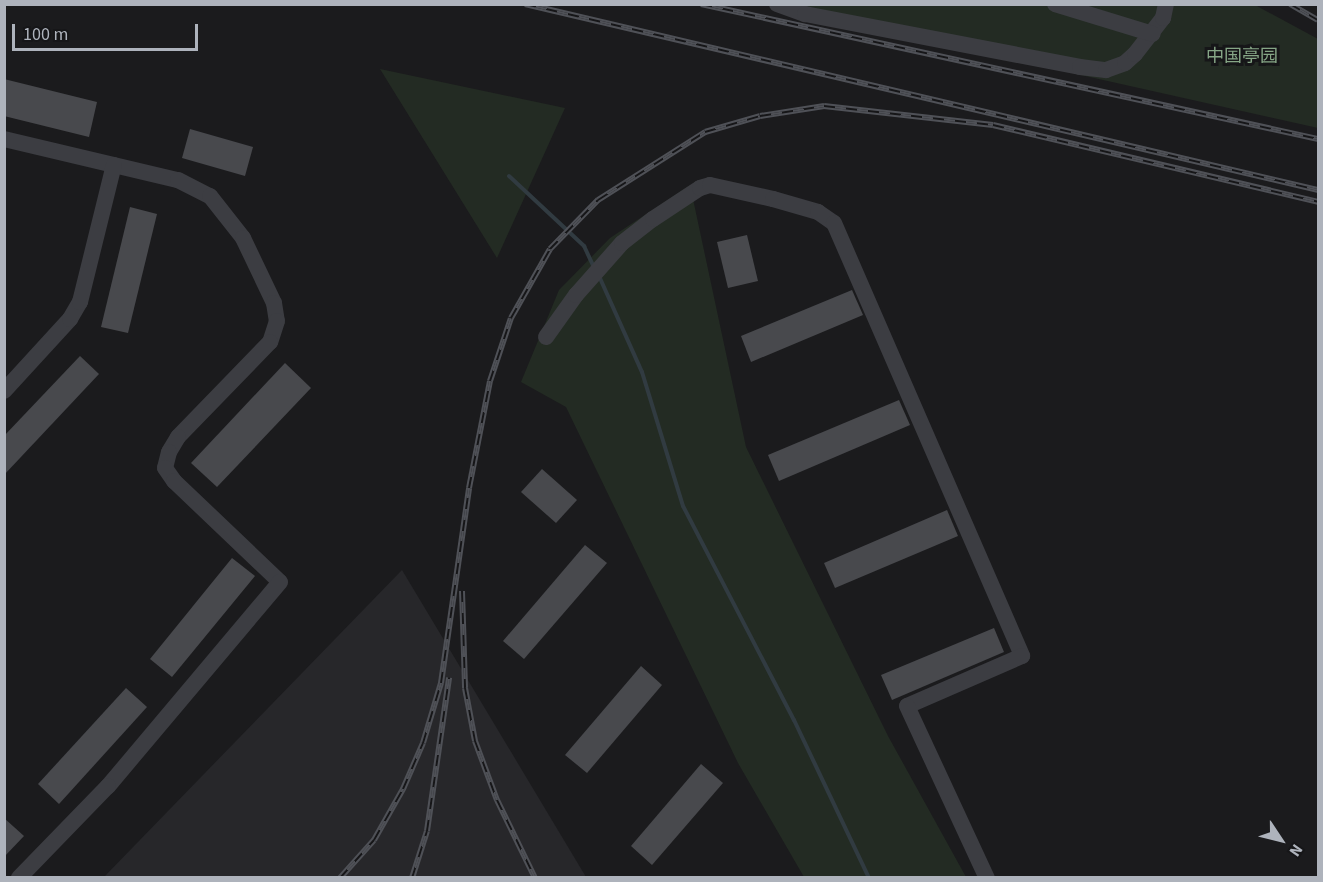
<!DOCTYPE html>
<meta charset="utf-8">
<style>
body{margin:0}
#map{position:relative;width:1323px;height:882px;overflow:hidden;background:#1b1b1d;font-family:"Source Sans 3","Noto Sans SC",sans-serif}
div>[style]{position:absolute}
[style*='--x']{left:calc(var(--x)*1px);top:calc(var(--y)*1px);width:calc(var(--w)*1px);rotate:calc(var(--a)*1deg)}
.built>*{inset:0;background:#27272a}
.green>*{inset:0;background:#232b23}
.stream>*{height:4px;margin:-2px;padding:0 2px;transform-origin:2px;border-radius:2px;background:#313b41}
.building>*{inset:0;background:#48494d}
.minor>*{height:16px;margin:-8px;padding:0 8px;transform-origin:8px;border-radius:8px;background:#3c3d42}
.rail>*{height:6px;margin-top:-3px;transform-origin:0;background:repeating-linear-gradient(90deg,#161618 0 11px,#4f5157 0 22px);box-sizing:border-box;border-block:2px solid #4f5157}
span{translate:-50% -50%;white-space:nowrap;text-align:center;line-height:1.15;-webkit-text-stroke:6px #161618;paint-order:stroke}
.park-label{font-size:18px;color:#86a686}
.frame{position:absolute;inset:0;border:6px solid #aeb3bc;pointer-events:none}
.north{position:absolute;left:1251px;top:810px;width:60px;height:60px;-webkit-text-stroke:4px #161618;paint-order:stroke;rotate:125deg;font-size:16px;font-weight:700;line-height:24px;text-align:center;color:#aeb3bc}
.north::after{content:'';display:block;margin:auto;width:21px;height:27px;background:#aeb3bc;clip-path:polygon(50% 0,100% 100%,50% 72%,0 100%)}
.scale{position:absolute;left:12px;top:24px;width:186px;height:27px;box-sizing:border-box;border:3px solid #aeb3bc;border-top:0;padding-left:8px;font-size:18px;line-height:21px;white-space:nowrap;color:#aeb3bc;-webkit-text-stroke:4px #161618;paint-order:stroke}
</style>
<div id="map">
<div class="built">
<i style="clip-path:polygon(402px 570px,586px 877px,104px 877px)"></i>
</div>
<div class="green">
<i style="clip-path:polygon(767px 5px,1255px 5px,1318px 39px,1318px 128px)"></i>
<i style="clip-path:polygon(380px 69px,565px 108px,497px 258px)"></i>
<i style="clip-path:polygon(690px 185px,746px 447px,888px 736px,966px 877px,804px 877px,738px 763px,566px 407px,521px 382px,559px 290px,610px 238px)"></i>
</div>
<div class="stream">
<i style="--x:509;--y:176;--w:103;--a:43"></i>
<i style="--x:584;--y:246;--w:23;--a:65"></i>
<i style="--x:599;--y:276;--w:105;--a:65.9"></i>
<i style="--x:642;--y:372;--w:140;--a:73"></i>
<i style="--x:683;--y:506;--w:241;--a:62.6"></i>
<i style="--x:794;--y:720;--w:175;--a:64.6"></i>
</div>
<div class="building">
<i style="clip-path:polygon(4px 79px,97px 102px,89px 137px,4px 116px)"></i>
<i style="clip-path:polygon(190px 129px,253px 147px,245px 176px,182px 158px)"></i>
<i style="clip-path:polygon(130px 207px,157px 214px,128px 333px,101px 327px)"></i>
<i style="clip-path:polygon(747px 235px,758px 281px,728px 288px,717px 242px)"></i>
<i style="clip-path:polygon(852px 290px,863px 315px,751px 362px,741px 336px)"></i>
<i style="clip-path:polygon(80px 356px,99px 374px,4px 475px,4px 436px)"></i>
<i style="clip-path:polygon(285px 363px,311px 388px,217px 487px,191px 463px)"></i>
<i style="clip-path:polygon(899px 400px,910px 425px,779px 481px,768px 455px)"></i>
<i style="clip-path:polygon(542px 469px,577px 500px,556px 523px,521px 492px)"></i>
<i style="clip-path:polygon(947px 510px,958px 536px,835px 588px,824px 563px)"></i>
<i style="clip-path:polygon(585px 545px,607px 563px,524px 659px,503px 641px)"></i>
<i style="clip-path:polygon(232px 558px,255px 576px,172px 677px,150px 659px)"></i>
<i style="clip-path:polygon(994px 628px,1004px 652px,892px 700px,881px 675px)"></i>
<i style="clip-path:polygon(641px 666px,662px 685px,587px 773px,565px 755px)"></i>
<i style="clip-path:polygon(126px 688px,147px 707px,59px 804px,38px 784px)"></i>
<i style="clip-path:polygon(701px 764px,723px 783px,652px 865px,631px 846px)"></i>
<i style="clip-path:polygon(4px 818px,24px 836px,4px 857px)"></i>
</div>
<div class="minor">
<i style="--x:777;--y:4;--w:30;--a:20"></i>
<i style="--x:805;--y:14;--w:280;--a:10.9"></i>
<i style="--x:1080;--y:67;--w:26;--a:7"></i>
<i style="--x:1106;--y:70;--w:20;--a:-20"></i>
<i style="--x:1125;--y:63;--w:13;--a:-42"></i>
<i style="--x:1135;--y:54;--w:46;--a:-52.1"></i>
<i style="--x:1163;--y:18;--w:14;--a:-78"></i>
<i style="--x:1055;--y:4;--w:102;--a:17"></i>
<i style="--x:4;--y:139;--w:179;--a:13.3"></i>
<i style="--x:178;--y:180;--w:36;--a:27"></i>
<i style="--x:210;--y:196;--w:53;--a:51.8"></i>
<i style="--x:243;--y:238;--w:72;--a:64.5"></i>
<i style="--x:274;--y:303;--w:18;--a:81"></i>
<i style="--x:277;--y:321;--w:22;--a:108"></i>
<i style="--x:270;--y:342;--w:132;--a:134.1"></i>
<i style="--x:178;--y:437;--w:17;--a:121"></i>
<i style="--x:169;--y:452;--w:16;--a:104"></i>
<i style="--x:165;--y:468;--w:16;--a:55"></i>
<i style="--x:174;--y:481;--w:146;--a:43.6"></i>
<i style="--x:280;--y:582;--w:267;--a:130.1"></i>
<i style="--x:108;--y:786;--w:128;--a:134.1"></i>
<i style="--x:546;--y:337;--w:52;--a:-54.5"></i>
<i style="--x:576;--y:295;--w:69;--a:-48.5"></i>
<i style="--x:622;--y:243;--w:39;--a:-38"></i>
<i style="--x:653;--y:219;--w:56;--a:-33.4"></i>
<i style="--x:700;--y:188;--w:10;--a:-17"></i>
<i style="--x:710;--y:185;--w:65;--a:12.5"></i>
<i style="--x:773;--y:199;--w:47;--a:16.1"></i>
<i style="--x:818;--y:212;--w:19;--a:35"></i>
<i style="--x:834;--y:223;--w:472;--a:66.5"></i>
<i style="--x:1022;--y:656;--w:125;--a:156.5"></i>
<i style="--x:907;--y:706;--w:190;--a:65.1"></i>
<i style="--x:4;--y:391;--w:98;--a:-47.5"></i>
<i style="--x:70;--y:319;--w:20;--a:-60"></i>
<i style="--x:80;--y:302;--w:141;--a:-76.1"></i>
</div>
<div class="rail">
<i style="--x:525;--y:4;--w:815;--a:13.2"></i>
<i style="--x:701;--y:4;--w:632;--a:12.34"></i>
<i style="--x:1290;--y:4;--w:32;--a:30"></i>
<i style="--x:462;--y:591;--w:97;--a:88.2"></i>
<i style="--x:465;--y:688;--w:54;--a:79.3"></i>
<i style="--x:475;--y:741;--w:63;--a:69.6"></i>
<i style="--x:497;--y:800;--w:87;--a:64"></i>
<i style="--x:340;--y:878;--w:51;--a:-48.2"></i>
<i style="--x:374;--y:840;--w:59;--a:-60.4"></i>
<i style="--x:403;--y:789;--w:50;--a:-66.5"></i>
<i style="--x:423;--y:743;--w:63;--a:-73.3"></i>
<i style="--x:441;--y:683;--w:197;--a:-81.8"></i>
<i style="--x:469;--y:488;--w:109;--a:-78.9"></i>
<i style="--x:490;--y:381;--w:66;--a:-71.6"></i>
<i style="--x:511;--y:318;--w:79;--a:-60.5"></i>
<i style="--x:550;--y:249;--w:69;--a:-45.6"></i>
<i style="--x:598;--y:200;--w:127;--a:-32.4"></i>
<i style="--x:705;--y:132;--w:57;--a:-16.2"></i>
<i style="--x:760;--y:116;--w:65;--a:-8.9"></i>
<i style="--x:824;--y:106;--w:170;--a:6.4"></i>
<i style="--x:993;--y:125;--w:334;--a:13.3"></i>
<i style="--x:412;--y:878;--w:49;--a:-72.3"></i>
<i style="--x:427;--y:831;--w:155;--a:-81.8"></i>
</div>
<div class="park-label">
<span style="left:1242px;top:57px">中国亭园</span>
</div>
<div class="frame"></div>
<div class="north">N</div>
<div class="scale">100 m</div>
</div>
